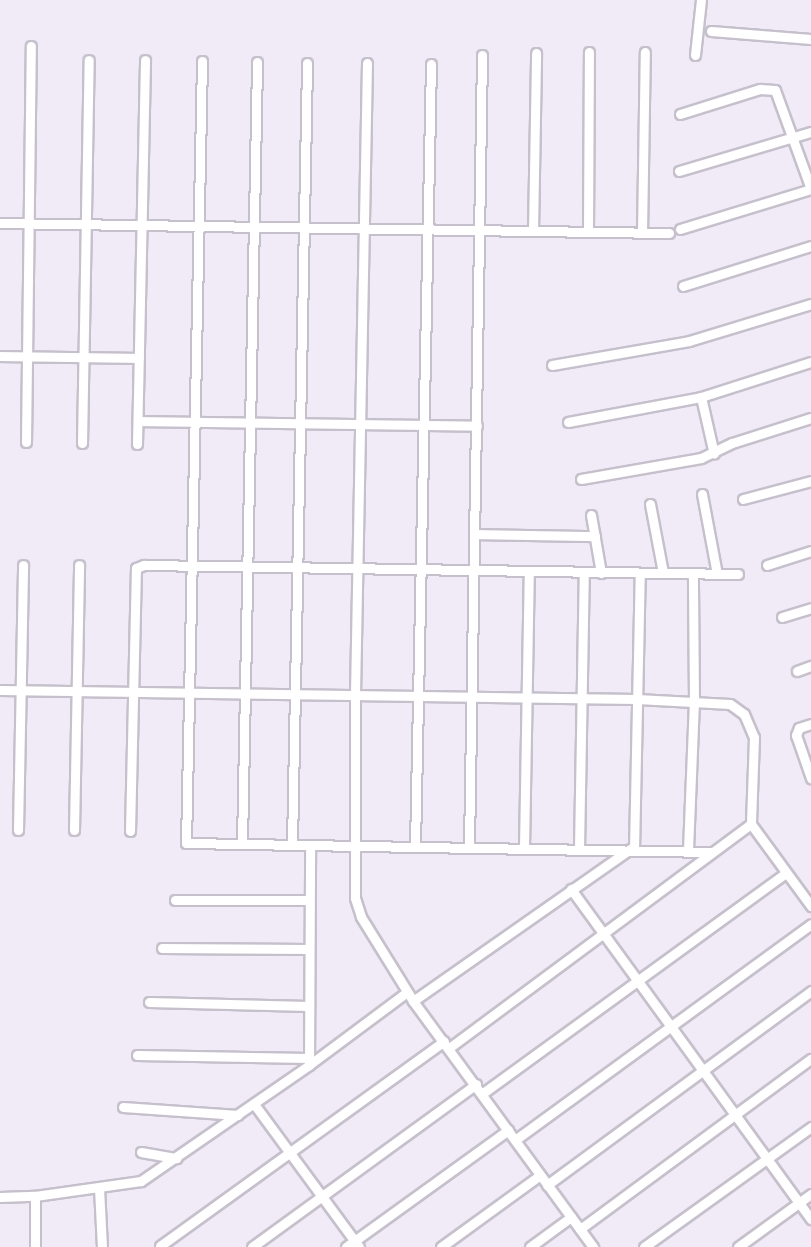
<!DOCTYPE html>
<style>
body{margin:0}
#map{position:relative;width:811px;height:1247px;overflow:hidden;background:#f1ebf7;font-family:"DejaVu Sans",sans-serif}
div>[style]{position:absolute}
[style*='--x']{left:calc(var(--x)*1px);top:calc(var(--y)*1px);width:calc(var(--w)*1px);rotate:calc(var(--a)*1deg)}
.roads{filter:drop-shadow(2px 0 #c6c0cc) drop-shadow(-2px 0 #c6c0cc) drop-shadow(0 2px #c6c0cc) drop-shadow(0 -2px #c6c0cc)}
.street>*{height:9px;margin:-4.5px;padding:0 4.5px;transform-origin:4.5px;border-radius:4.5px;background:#fff}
span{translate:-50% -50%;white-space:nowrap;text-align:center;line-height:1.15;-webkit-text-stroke:4.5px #f1ebf7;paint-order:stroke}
</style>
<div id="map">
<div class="roads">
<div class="street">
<i style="--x:711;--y:31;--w:100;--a:4.6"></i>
<i style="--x:695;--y:55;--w:55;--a:-83.8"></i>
<i style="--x:202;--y:61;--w:782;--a:91.17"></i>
<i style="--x:186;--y:843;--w:526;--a:0.98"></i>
<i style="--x:367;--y:63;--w:632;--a:91.09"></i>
<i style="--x:355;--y:695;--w:203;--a:90"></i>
<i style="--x:355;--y:898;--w:20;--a:72"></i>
<i style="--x:361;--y:917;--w:99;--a:58.2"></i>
<i style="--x:413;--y:1001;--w:305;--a:53.8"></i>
<i style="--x:680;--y:114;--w:84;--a:-17.4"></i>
<i style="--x:760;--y:89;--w:15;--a:4"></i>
<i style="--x:775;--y:90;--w:105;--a:70"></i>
<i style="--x:679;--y:171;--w:138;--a:-16.5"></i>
<i style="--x:0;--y:223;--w:669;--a:0.86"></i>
<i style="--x:680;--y:229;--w:137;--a:-17"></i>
<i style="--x:533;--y:231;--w:178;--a:-89"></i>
<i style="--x:588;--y:232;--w:180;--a:-89.7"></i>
<i style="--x:642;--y:233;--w:181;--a:-89.1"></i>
<i style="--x:683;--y:286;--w:134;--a:-17.4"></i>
<i style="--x:0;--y:356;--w:139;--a:0.8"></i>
<i style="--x:552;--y:365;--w:139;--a:-9.9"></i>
<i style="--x:689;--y:341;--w:127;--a:-16.9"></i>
<i style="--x:701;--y:397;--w:58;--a:77.2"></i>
<i style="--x:138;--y:421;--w:339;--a:0.8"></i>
<i style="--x:568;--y:422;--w:135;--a:-10.6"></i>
<i style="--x:701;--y:397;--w:115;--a:-17.7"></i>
<i style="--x:26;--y:442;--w:396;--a:-89.3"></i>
<i style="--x:82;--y:443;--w:383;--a:-89"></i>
<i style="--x:137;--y:444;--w:384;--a:-88.8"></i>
<i style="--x:581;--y:479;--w:122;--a:-9.9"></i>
<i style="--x:701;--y:458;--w:34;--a:-26"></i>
<i style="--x:732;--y:443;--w:83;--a:-17.6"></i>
<i style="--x:702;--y:494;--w:81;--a:79.4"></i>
<i style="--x:743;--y:499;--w:70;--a:-14.8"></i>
<i style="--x:650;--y:504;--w:70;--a:79.3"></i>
<i style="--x:591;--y:515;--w:59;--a:80.2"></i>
<i style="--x:475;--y:534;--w:120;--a:1"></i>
<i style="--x:767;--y:565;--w:46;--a:-17.7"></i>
<i style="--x:782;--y:617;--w:30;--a:-17"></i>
<i style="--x:797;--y:671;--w:15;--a:-20"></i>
<i style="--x:0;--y:690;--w:637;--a:0.81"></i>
<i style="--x:637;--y:699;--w:93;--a:3.1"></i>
<i style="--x:730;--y:704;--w:17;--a:36"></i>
<i style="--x:744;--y:714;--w:25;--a:67"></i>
<i style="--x:754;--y:737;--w:87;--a:92"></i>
<i style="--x:751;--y:824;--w:102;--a:53.8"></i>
<i style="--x:811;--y:724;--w:13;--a:162"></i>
<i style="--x:799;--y:728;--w:8;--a:113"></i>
<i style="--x:796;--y:735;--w:46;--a:70.8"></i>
<i style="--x:18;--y:830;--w:265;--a:-88.9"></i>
<i style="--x:74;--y:830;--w:265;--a:-88.9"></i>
<i style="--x:130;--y:831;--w:263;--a:-88.7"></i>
<i style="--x:136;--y:568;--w:9;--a:-21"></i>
<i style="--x:144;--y:565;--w:594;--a:0.87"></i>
<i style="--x:242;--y:844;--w:782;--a:-88.9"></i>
<i style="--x:292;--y:845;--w:782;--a:-88.9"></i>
<i style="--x:415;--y:846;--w:782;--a:-88.83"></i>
<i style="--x:469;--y:847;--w:792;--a:-89.06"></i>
<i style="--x:524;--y:848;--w:276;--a:-89"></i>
<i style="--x:579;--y:849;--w:277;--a:-89"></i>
<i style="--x:634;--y:849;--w:276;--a:-88.8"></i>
<i style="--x:688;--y:850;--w:150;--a:-87.7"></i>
<i style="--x:694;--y:700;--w:126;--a:-90.5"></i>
<i style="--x:571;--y:889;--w:408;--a:54"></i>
<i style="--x:175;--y:900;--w:134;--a:0"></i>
<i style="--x:162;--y:948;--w:146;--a:0.4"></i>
<i style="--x:413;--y:1001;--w:265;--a:-35"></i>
<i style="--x:149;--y:1002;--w:159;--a:1.4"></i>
<i style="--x:449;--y:1048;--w:376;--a:-36.6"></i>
<i style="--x:137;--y:1055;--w:171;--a:1"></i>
<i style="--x:309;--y:1065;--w:220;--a:-89.7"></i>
<i style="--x:483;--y:1093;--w:374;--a:-36"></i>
<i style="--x:254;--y:1104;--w:177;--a:53.7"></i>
<i style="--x:123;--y:1107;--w:115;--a:4"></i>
<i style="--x:515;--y:1140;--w:366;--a:-36.1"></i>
<i style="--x:141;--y:1152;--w:36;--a:10"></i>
<i style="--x:547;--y:1185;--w:328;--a:-36.3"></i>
<i style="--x:99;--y:1188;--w:59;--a:87.1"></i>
<i style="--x:35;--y:1196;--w:51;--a:90"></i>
<i style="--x:0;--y:1197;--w:35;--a:-2"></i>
<i style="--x:35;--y:1196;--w:107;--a:-8.1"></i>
<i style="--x:141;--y:1181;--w:204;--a:-34.6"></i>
<i style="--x:309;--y:1065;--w:122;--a:-36.7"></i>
<i style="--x:580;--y:1229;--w:287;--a:-36.4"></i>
<i style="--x:160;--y:1246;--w:350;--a:-35.8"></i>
<i style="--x:252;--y:1247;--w:277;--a:-36"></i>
<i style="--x:346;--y:1247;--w:200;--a:-35.8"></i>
<i style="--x:441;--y:1247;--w:122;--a:-36"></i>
<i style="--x:530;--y:1247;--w:51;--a:-36.2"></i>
<i style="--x:644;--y:1247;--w:206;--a:-35.7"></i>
<i style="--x:738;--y:1247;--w:90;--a:-36"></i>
</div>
</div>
</div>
